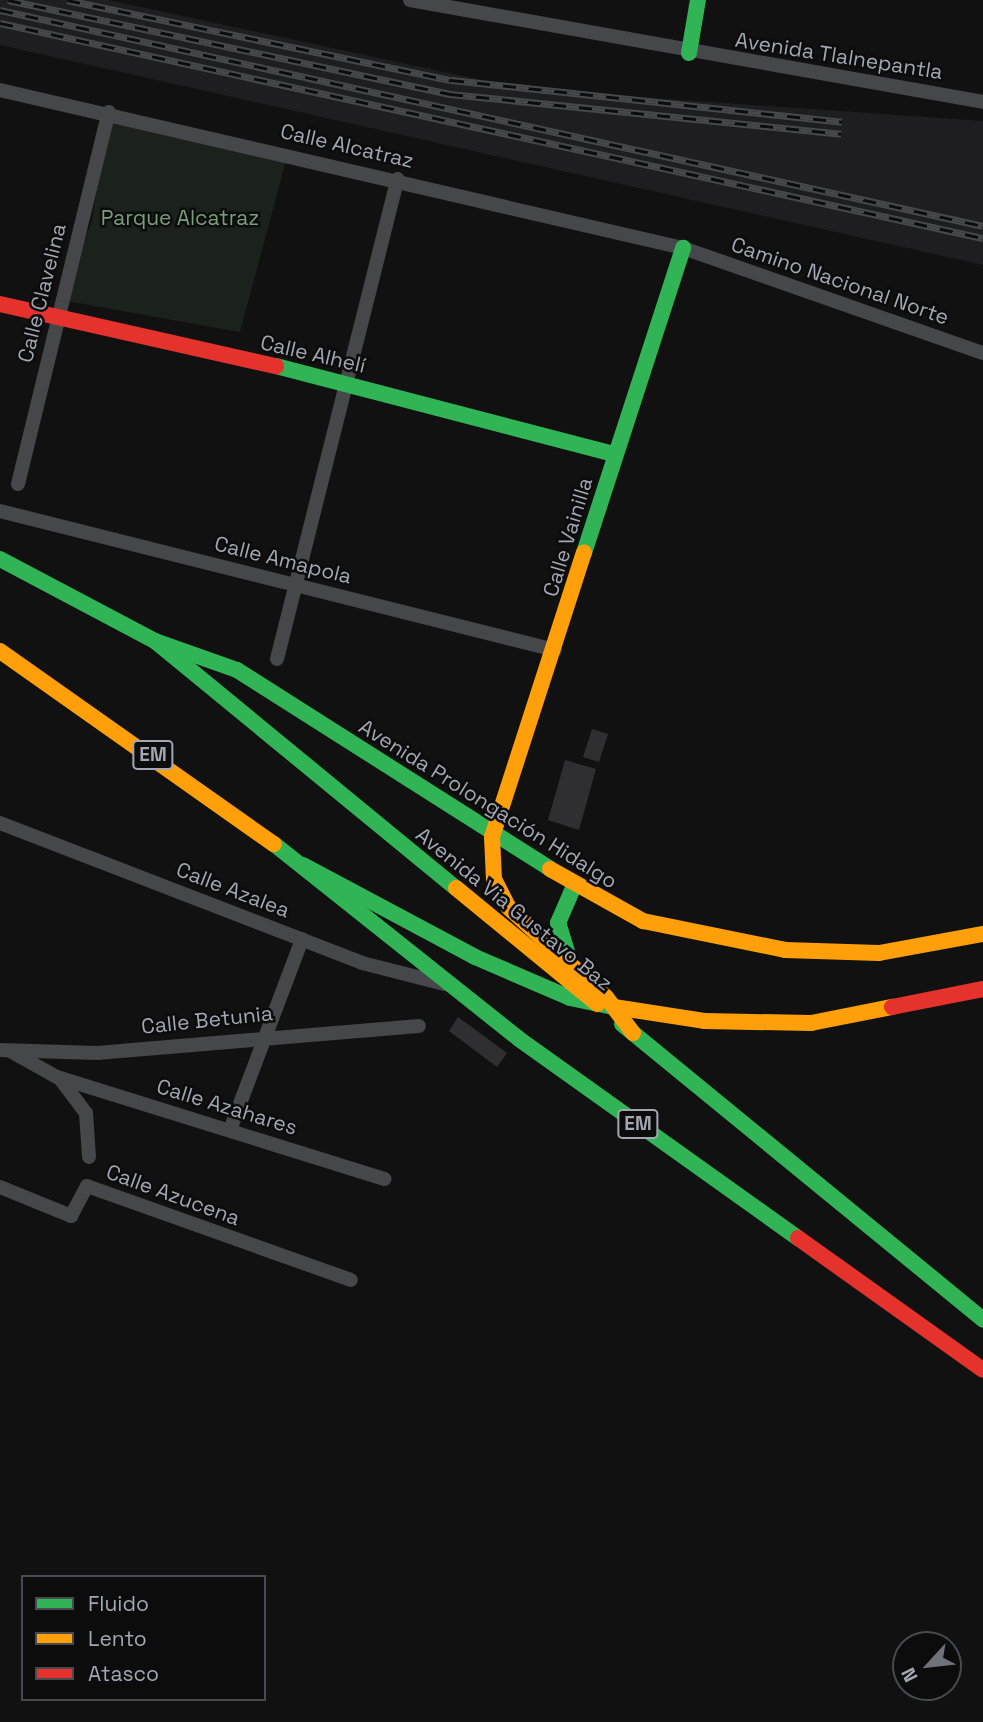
<!DOCTYPE html>
<meta charset="utf-8">
<style>
body{margin:0}
#map{position:relative;width:983px;height:1722px;overflow:hidden;background:#111112;font-family:"Space Grotesk",sans-serif}
div>[style]{position:absolute}
[style*='--x']{left:calc(var(--x)*1px);top:calc(var(--y)*1px);width:calc(var(--w)*1px);rotate:calc(var(--a)*1deg)}
.built>*{inset:0;background:#1e1e20}
.green>*{inset:0;background:#1b221c}
.building>*{inset:0;background:#2f2f31}
.street>*{height:14px;margin:-7px;padding:0 7px;transform-origin:7px;border-radius:7px;background:#46474a}
.fast>*{height:16px;margin:-8px;padding:0 8px;transform-origin:8px;border-radius:8px;background:#30b455}
.slow>*{height:16px;margin:-8px;padding:0 8px;transform-origin:8px;border-radius:8px;background:#ff9f0a}
.jam>*{height:16px;margin:-8px;padding:0 8px;transform-origin:8px;border-radius:8px;background:#e5322d}
.rail>*{height:7px;margin-top:-3.5px;transform-origin:0;background:repeating-linear-gradient(90deg,#0c0c0d 0 13px,#46484a 0 26px);box-sizing:border-box;border-block:2px solid #46484a}
span{translate:-50% -50%;white-space:nowrap;text-align:center;line-height:1.15;-webkit-text-stroke:5px #0c0c0d;paint-order:stroke}
.shield-label span{padding:2px 5px;background:#0c0c0d;border:2px solid;border-radius:5px;-webkit-text-stroke-width:0}
.shield-label{font-size:19px;color:#a2a7b3;font-weight:700}
.street-label{font-size:21px;color:#a2a7b3}
.park-label{font-size:21px;color:#799e7c}
.legend{position:absolute;left:21px;top:1575px;width:245px;height:126px;box-sizing:border-box;background:#0c0c0d;border:2px solid #484a4f;margin:0;padding:9px 12px;list-style:none;font-size:21px;color:#a2a7b3}
.legend li{display:flex;align-items:center;gap:14px;height:35px}
.legend b{width:35px;border:2px solid #484a4f}
.north{position:absolute;left:892px;top:1631px;width:70px;height:70px;box-sizing:border-box;background:#0c0c0d;border:2px solid #484a4f;border-radius:50%;rotate:243deg;font-size:19px;font-weight:700;line-height:28px;text-align:center;color:#a2a7b3}
.north::after{content:'';display:block;margin:auto;width:24px;height:32px;background:#6f727b;clip-path:polygon(50% 0,100% 100%,50% 72%,0 100%)}
</style>
<div id="map">
<div class="built">
<i style="clip-path:polygon(0 0,108px 0,482px 80px,611px 95px,983px 121px,983px 265px,0 45px)"></i>
</div>
<div class="green">
<i style="clip-path:polygon(109px 112px,288px 153px,240px 332px,61px 300px,92px 221px)"></i>
</div>
<div class="building">
<i style="clip-path:polygon(592px 729px,608px 734px,599px 762px,583px 757px)"></i>
<i style="clip-path:polygon(565px 760px,596px 769px,579px 830px,548px 820px)"></i>
<i style="clip-path:polygon(458px 1017px,507px 1053px,497px 1067px,449px 1031px)"></i>
</div>
<div class="street">
<i style="--x:410;--y:0;--w:582;--a:10.09"></i>
<i style="--x:0;--y:90;--w:701;--a:13.03"></i>
<i style="--x:683;--y:248;--w:318;--a:19.3"></i>
<i style="--x:18;--y:484;--w:383;--a:-76.3"></i>
<i style="--x:0;--y:511;--w:572;--a:14.06"></i>
<i style="--x:277;--y:659;--w:495;--a:-75.9"></i>
<i style="--x:0;--y:823;--w:388;--a:21.1"></i>
<i style="--x:362;--y:963;--w:86;--a:14.2"></i>
<i style="--x:0;--y:1050;--w:97;--a:1.8"></i>
<i style="--x:97;--y:1053;--w:323;--a:-4.8"></i>
<i style="--x:12;--y:1052;--w:51;--a:29.1"></i>
<i style="--x:57;--y:1077;--w:343;--a:17.3"></i>
<i style="--x:61;--y:1080;--w:41;--a:52.9"></i>
<i style="--x:86;--y:1113;--w:44;--a:86.1"></i>
<i style="--x:230;--y:1130;--w:204;--a:-69.3"></i>
<i style="--x:0;--y:1187;--w:77;--a:22.2"></i>
<i style="--x:71;--y:1216;--w:34;--a:-62"></i>
<i style="--x:87;--y:1186;--w:280;--a:19.6"></i>
</div>
<div class="fast">
<i style="--x:689;--y:53;--w:54;--a:-80.4"></i>
<i style="--x:276;--y:366;--w:350;--a:14.6"></i>
<i style="--x:584;--y:553;--w:321;--a:-72"></i>
<i style="--x:0;--y:559;--w:175;--a:27.9"></i>
<i style="--x:155;--y:641;--w:389;--a:39.4"></i>
<i style="--x:155;--y:641;--w:87;--a:19.5"></i>
<i style="--x:237;--y:670;--w:371;--a:32.4"></i>
<i style="--x:274;--y:844;--w:313;--a:38.5"></i>
<i style="--x:519;--y:1039;--w:343;--a:35.5"></i>
<i style="--x:303;--y:865;--w:195;--a:28.1"></i>
<i style="--x:475;--y:957;--w:103;--a:23.3"></i>
<i style="--x:570;--y:998;--w:45;--a:11.6"></i>
<i style="--x:569;--y:958;--w:37;--a:-107"></i>
<i style="--x:558;--y:923;--w:40;--a:-66.6"></i>
<i style="--x:622;--y:1024;--w:467;--a:39.3"></i>
</div>
<div class="slow">
<i style="--x:0;--y:651;--w:335;--a:35.2"></i>
<i style="--x:492;--y:837;--w:299;--a:-72.1"></i>
<i style="--x:492;--y:837;--w:42;--a:87.3"></i>
<i style="--x:494;--y:879;--w:31;--a:63"></i>
<i style="--x:508;--y:907;--w:133;--a:42.6"></i>
<i style="--x:606;--y:997;--w:45;--a:53.1"></i>
<i style="--x:550;--y:869;--w:107;--a:29.2"></i>
<i style="--x:643;--y:921;--w:145;--a:11.5"></i>
<i style="--x:785;--y:950;--w:94;--a:1.8"></i>
<i style="--x:879;--y:953;--w:106;--a:-10.4"></i>
<i style="--x:456;--y:888;--w:183;--a:39.4"></i>
<i style="--x:614;--y:1007;--w:91;--a:8.8"></i>
<i style="--x:704;--y:1021;--w:107;--a:1.1"></i>
<i style="--x:811;--y:1023;--w:83;--a:-11.2"></i>
</div>
<div class="jam">
<i style="--x:0;--y:304;--w:283;--a:12.7"></i>
<i style="--x:892;--y:1007;--w:93;--a:-11.2"></i>
<i style="--x:798;--y:1238;--w:227;--a:35.5"></i>
</div>
<div class="rail">
<i style="--x:8;--y:0;--w:452;--a:12"></i>
<i style="--x:450;--y:94;--w:393;--a:5.8"></i>
<i style="--x:67;--y:0;--w:392;--a:11.8"></i>
<i style="--x:451;--y:80;--w:393;--a:6.1"></i>
<i style="--x:0;--y:10;--w:1006;--a:12.39"></i>
<i style="--x:0;--y:23;--w:1006;--a:12.34"></i>
</div>
<div class="shield-label">
<span style="left:153px;top:755px">EM</span>
<span style="left:638px;top:1124px">EM</span>
</div>
<div class="street-label">
<span style="left:839px;top:56px;rotate:9deg">Avenida Tlalnepantla</span>
<span style="left:347px;top:146px;rotate:13deg">Calle Alcatraz</span>
<span style="left:840px;top:281px;rotate:19deg">Camino Nacional Norte</span>
<span style="left:42px;top:293px;rotate:-76deg">Calle Clavelina</span>
<span style="left:313px;top:354px;rotate:13deg">Calle Alhelí</span>
<span style="left:568px;top:537px;rotate:-73deg">Calle Vainilla</span>
<span style="left:283px;top:560px;rotate:14deg">Calle Amapola</span>
<span style="left:488px;top:804px;rotate:32deg">Avenida Prolongación Hidalgo</span>
<span style="left:233px;top:890px;rotate:21deg">Calle Azalea</span>
<span style="left:514px;top:909px;rotate:39deg">Avenida Via Gustavo Baz</span>
<span style="left:207px;top:1020px;rotate:-6deg">Calle Betunia</span>
<span style="left:227px;top:1107px;rotate:17deg">Calle Azahares</span>
<span style="left:173px;top:1195px;rotate:20deg">Calle Azucena</span>
</div>
<div class="park-label">
<span style="left:180px;top:218px">Parque Alcatraz</span>
</div>
<ul class="legend">
<li><b style="height:9px;background:#30b455"></b>Fluido</li>
<li><b style="height:9px;background:#ff9f0a"></b>Lento</li>
<li><b style="height:9px;background:#e5322d"></b>Atasco</li>
</ul>
<div class="north">N</div>
</div>
